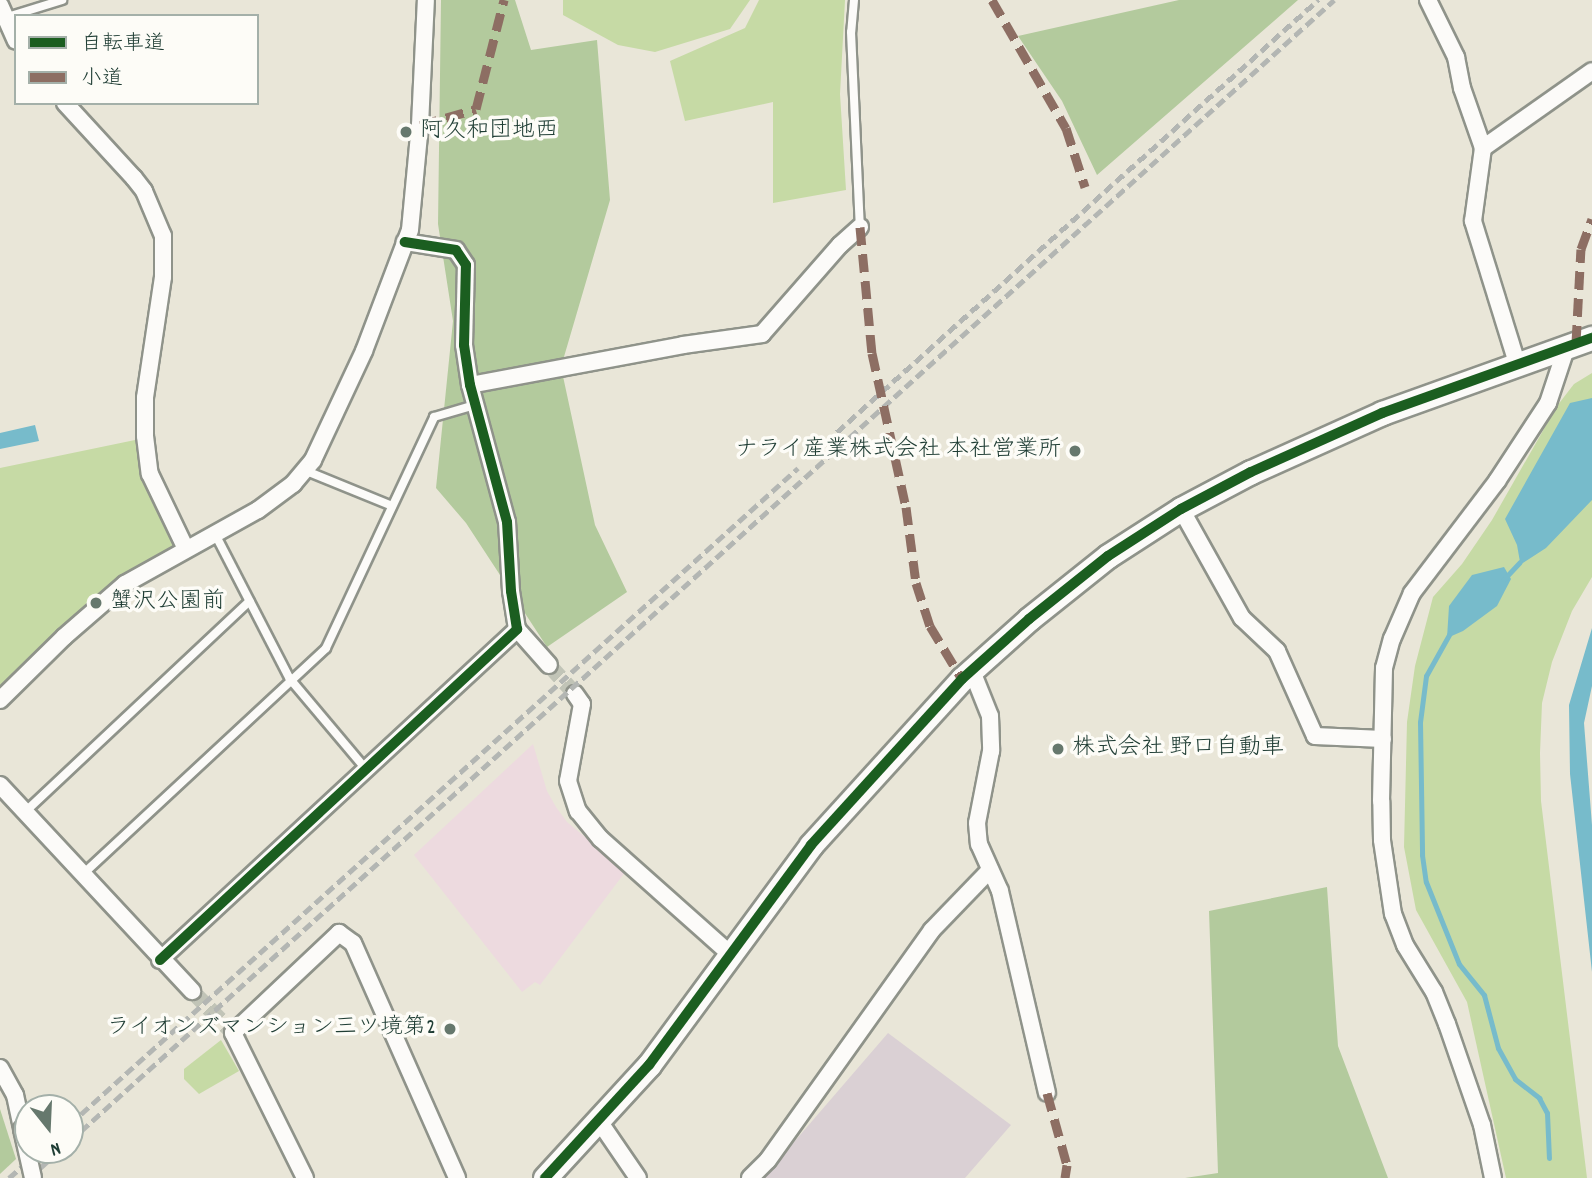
<!DOCTYPE html>
<meta charset="utf-8">
<style>
body{margin:0}
#map{position:relative;width:1592px;height:1178px;overflow:hidden;background:#e9e6d8;font-family:Dekko,"Klee One",sans-serif}
div>[style]{position:absolute}
[style*='--x']{left:calc(var(--x)*1px);top:calc(var(--y)*1px);width:calc(var(--w)*1px);rotate:calc(var(--a)*1deg)}
.built>*{inset:0;background:#eddadf}
.industrial>*{inset:0;background:#dad0d4}
.green>*{inset:0;background:#c6daa5}
.forest>*{inset:0;background:#b3ca9d}
.water>*{inset:0;background:#77bbcb}
.stream>*{height:5px;margin:-2.5px;padding:0 2.5px;transform-origin:2.5px;border-radius:2.5px;background:#77bbcb}
.street-tunnel>*{height:16px;margin-top:-8px;transform-origin:0;background:repeating-linear-gradient(90deg,#c1c4b7 0 16px,transparent 0 24px)}
.roads{filter:drop-shadow(2px 0 #8f938a) drop-shadow(-2px 0 #8f938a) drop-shadow(0 2px #8f938a) drop-shadow(0 -2px #8f938a)}
.lane>*{height:8px;margin:-4px;padding:0 4px;transform-origin:4px;border-radius:4px;background:#fcfbf9}
.street>*{height:16px;margin:-8px;padding:0 8px;transform-origin:8px;border-radius:8px;background:#fcfbf9}
.secondary>*{height:23px;margin:-11.5px;padding:0 11.5px;transform-origin:11.5px;border-radius:11.5px;background:#fcfbf9}
.rail>*{height:5px;margin-top:-2.5px;transform-origin:0;background:repeating-linear-gradient(90deg,#b3b6b3 0 10px,transparent 0 15px)}
.bridges{filter:drop-shadow(2px 0 #8f938a) drop-shadow(-2px 0 #8f938a) drop-shadow(0 2px #8f938a) drop-shadow(0 -2px #8f938a)}
.street-bridge>*{height:16px;margin:-8px;padding:0 8px;transform-origin:8px;border-radius:8px;background:#fcfbf9}
.quiet>*{height:9px;margin-top:-4.5px;transform-origin:0;background:repeating-linear-gradient(90deg,#8d6e63 0 18px,transparent 0 27px)}
.cycleway>*{height:10px;margin:-5px;padding:0 5px;transform-origin:5px;border-radius:5px;background:#1b5e20}
.dots>*{width:19px;height:19px;translate:-50% -50%;box-sizing:border-box;border:4px solid #fdfcf7;border-radius:50%}
span{translate:-50% -50%;white-space:nowrap;text-align:center;line-height:1.15;-webkit-text-stroke:7px #fdfcf7;paint-order:stroke}
.poi-label{font-size:23px;color:#1f3d34}
.left{translate:0 -50%;text-align:left}
.right{translate:-100% -50%;text-align:right}
.legend{position:absolute;left:14px;top:14px;width:245px;height:91px;box-sizing:border-box;background:#fdfcf7;border:2px solid #a4b0a9;margin:0;padding:9px 12px;list-style:none;font-size:21px;color:#1f3d34}
.legend li{display:flex;align-items:center;gap:14px;height:35px}
.legend b{width:35px;border:2px solid #a4b0a9}
.north{position:absolute;left:14px;top:1094px;width:70px;height:70px;box-sizing:border-box;background:#fdfcf7;border:2px solid #a4b0a9;border-radius:50%;rotate:162deg;font-size:19px;font-weight:700;line-height:28px;text-align:center;color:#1f3d34}
.north::after{content:'';display:block;margin:auto;width:24px;height:32px;background:#66786d;clip-path:polygon(50% 0,100% 100%,50% 72%,0 100%)}
</style>
<div id="map">
<div class="built">
<i style="clip-path:polygon(533px 744px,547px 791px,556px 807px,567px 822px,626px 871px,540px 985px,535px 982px,522px 992px,414px 855px)"></i>
</div>
<div class="industrial">
<i style="clip-path:polygon(888px 1033px,1011px 1125px,965px 1178px,763px 1178px)"></i>
</div>
<div class="green">
<i style="clip-path:polygon(563px 0,750px 0,730px 29px,655px 52px,618px 45px,563px 15px)"></i>
<i style="clip-path:polygon(759px 0,845px 0,840px 94px,846px 190px,773px 203px,773px 102px,685px 121px,670px 61px,745px 28px)"></i>
<i style="clip-path:polygon(1592px 373px,1592px 577px,1572px 611px,1552px 662px,1542px 703px,1540px 753px,1541px 801px,1587px 1178px,1506px 1178px,1467px 1002px,1416px 910px,1404px 847px,1407px 722px,1415px 666px,1433px 597px,1462px 564px,1492px 520px,1557px 406px,1574px 384px)"></i>
<i style="clip-path:polygon(135px 440px,144px 470px,178px 547px,123px 578px,0 686px,0 468px)"></i>
<i style="clip-path:polygon(221px 1040px,239px 1071px,199px 1094px,184px 1079px,184px 1069px)"></i>
</div>
<div class="forest">
<i style="clip-path:polygon(441px 0,515px 0,531px 50px,597px 40px,610px 200px,561px 367px,595px 525px,627px 592px,547px 647px,466px 523px,436px 488px,453px 321px,438px 224px)"></i>
<i style="clip-path:polygon(1179px 0,1298px 0,1097px 175px,1062px 101px,1018px 36px)"></i>
<i style="clip-path:polygon(1327px 887px,1338px 1046px,1388px 1178px,1185px 1178px,1218px 1173px,1209px 911px)"></i>
<i style="clip-path:polygon(0 1109px,16px 1159px,0 1174px)"></i>
</div>
<div class="water">
<i style="clip-path:polygon(1592px 398px,1592px 500px,1546px 548px,1515px 568px,1520px 562px,1517px 545px,1505px 519px,1570px 403px)"></i>
<i style="clip-path:polygon(35px 425px,39px 441px,0 449px,0 433px)"></i>
<i style="clip-path:polygon(1504px 567px,1511px 579px,1497px 606px,1463px 631px,1447px 638px,1449px 606px,1472px 575px)"></i>
<i style="clip-path:polygon(1592px 628px,1592px 686px,1584px 723px,1592px 825px,1592px 972px,1570px 774px,1569px 705px)"></i>
</div>
<div class="stream">
<i style="--x:1504;--y:579;--w:23;--a:-47"></i>
<i style="--x:1450;--y:633;--w:49;--a:119.2"></i>
<i style="--x:1426;--y:676;--w:46;--a:97.4"></i>
<i style="--x:1420;--y:722;--w:133;--a:89.1"></i>
<i style="--x:1422;--y:855;--w:27;--a:82"></i>
<i style="--x:1426;--y:882;--w:88;--a:68.1"></i>
<i style="--x:1459;--y:964;--w:40;--a:51"></i>
<i style="--x:1484;--y:995;--w:55;--a:75.2"></i>
<i style="--x:1498;--y:1048;--w:35;--a:61"></i>
<i style="--x:1515;--y:1079;--w:31;--a:38"></i>
<i style="--x:1539;--y:1098;--w:17;--a:62"></i>
<i style="--x:1547;--y:1113;--w:45;--a:87.5"></i>
</div>
<div class="street-tunnel">
<i style="--x:549;--y:665;--w:39;--a:48"></i>
<i style="--x:192;--y:991;--w:59;--a:45.7"></i>
</div>
<div class="roads">
<div class="lane">
<i style="--x:854;--y:0;--w:32;--a:95"></i>
<i style="--x:851;--y:32;--w:195;--a:87.4"></i>
<i style="--x:4;--y:18;--w:61;--a:-17.2"></i>
<i style="--x:304;--y:470;--w:95;--a:22.2"></i>
<i style="--x:215;--y:534;--w:163;--a:62.7"></i>
<i style="--x:290;--y:679;--w:116;--a:49.9"></i>
<i style="--x:25;--y:812;--w:308;--a:-43.2"></i>
<i style="--x:82;--y:875;--w:333;--a:-42.9"></i>
<i style="--x:326;--y:648;--w:255;--a:-64.9"></i>
<i style="--x:434;--y:417;--w:43;--a:-16.3"></i>
</div>
<div class="street">
<i style="--x:1428;--y:0;--w:64;--a:63.8"></i>
<i style="--x:1456;--y:57;--w:32;--a:79"></i>
<i style="--x:1462;--y:88;--w:64;--a:70.7"></i>
<i style="--x:1483;--y:148;--w:74;--a:97.8"></i>
<i style="--x:1473;--y:221;--w:149;--a:72.8"></i>
<i style="--x:0;--y:5;--w:39;--a:66"></i>
<i style="--x:65;--y:103;--w:102;--a:47.4"></i>
<i style="--x:134;--y:178;--w:16;--a:52"></i>
<i style="--x:144;--y:191;--w:49;--a:67.1"></i>
<i style="--x:163;--y:236;--w:41;--a:90"></i>
<i style="--x:163;--y:277;--w:122;--a:98.5"></i>
<i style="--x:145;--y:398;--w:38;--a:90"></i>
<i style="--x:145;--y:436;--w:38;--a:83"></i>
<i style="--x:150;--y:474;--w:83;--a:64.4"></i>
<i style="--x:1483;--y:148;--w:133;--a:-35.2"></i>
<i style="--x:470;--y:385;--w:217;--a:-10.6"></i>
<i style="--x:683;--y:345;--w:80;--a:-7.9"></i>
<i style="--x:762;--y:334;--w:118;--a:-48.8"></i>
<i style="--x:840;--y:245;--w:27;--a:-42"></i>
<i style="--x:1181;--y:509;--w:125;--a:60.8"></i>
<i style="--x:1242;--y:618;--w:48;--a:43.3"></i>
<i style="--x:1277;--y:651;--w:93;--a:65.9"></i>
<i style="--x:1315;--y:736;--w:68;--a:2.5"></i>
<i style="--x:517;--y:629;--w:48;--a:48.4"></i>
<i style="--x:972;--y:671;--w:48;--a:68.2"></i>
<i style="--x:990;--y:716;--w:35;--a:88"></i>
<i style="--x:991;--y:751;--w:73;--a:101"></i>
<i style="--x:977;--y:823;--w:21;--a:85"></i>
<i style="--x:979;--y:844;--w:51;--a:65.9"></i>
<i style="--x:1000;--y:891;--w:207;--a:76.9"></i>
<i style="--x:575;--y:694;--w:12;--a:55"></i>
<i style="--x:582;--y:704;--w:78;--a:100.3"></i>
<i style="--x:568;--y:781;--w:32;--a:72"></i>
<i style="--x:578;--y:811;--w:36;--a:51"></i>
<i style="--x:601;--y:839;--w:171;--a:41.7"></i>
<i style="--x:0;--y:700;--w:90;--a:-44.5"></i>
<i style="--x:64;--y:637;--w:81;--a:-41"></i>
<i style="--x:125;--y:584;--w:152;--a:-29.1"></i>
<i style="--x:258;--y:510;--w:44;--a:-36.6"></i>
<i style="--x:293;--y:484;--w:31;--a:-50"></i>
<i style="--x:313;--y:460;--w:120;--a:-64.9"></i>
<i style="--x:364;--y:351;--w:129;--a:-69.2"></i>
<i style="--x:410;--y:230;--w:105;--a:-84.6"></i>
<i style="--x:420;--y:125;--w:125;--a:-87.3"></i>
<i style="--x:0;--y:785;--w:282;--a:47"></i>
<i style="--x:160;--y:960;--w:487;--a:-42.8"></i>
<i style="--x:517;--y:629;--w:38;--a:-99"></i>
<i style="--x:511;--y:591;--w:69;--a:-93.3"></i>
<i style="--x:507;--y:522;--w:142;--a:-105.1"></i>
<i style="--x:470;--y:385;--w:40;--a:-98.5"></i>
<i style="--x:464;--y:345;--w:80;--a:-88.6"></i>
<i style="--x:466;--y:265;--w:18;--a:-124"></i>
<i style="--x:456;--y:250;--w:52;--a:-171.1"></i>
<i style="--x:0;--y:1068;--w:31;--a:61"></i>
<i style="--x:15;--y:1095;--w:35;--a:78"></i>
<i style="--x:599;--y:1121;--w:69;--a:55.6"></i>
<i style="--x:305;--y:1178;--w:162;--a:-116.4"></i>
<i style="--x:233;--y:1033;--w:146;--a:-43.3"></i>
<i style="--x:339;--y:933;--w:17;--a:36"></i>
<i style="--x:353;--y:943;--w:257;--a:66.1"></i>
<i style="--x:750;--y:1178;--w:25;--a:-45"></i>
<i style="--x:768;--y:1160;--w:282;--a:-54.5"></i>
<i style="--x:932;--y:930;--w:83;--a:-46"></i>
<i style="--x:1493;--y:1178;--w:54;--a:-101.7"></i>
<i style="--x:1482;--y:1125;--w:107;--a:-109.1"></i>
<i style="--x:1447;--y:1024;--w:35;--a:-112"></i>
<i style="--x:1434;--y:992;--w:55;--a:-121.7"></i>
<i style="--x:1405;--y:945;--w:33;--a:-111"></i>
<i style="--x:1393;--y:914;--w:75;--a:-98.5"></i>
<i style="--x:1382;--y:840;--w:39;--a:-91"></i>
<i style="--x:1381;--y:801;--w:133;--a:-88.7"></i>
<i style="--x:1384;--y:668;--w:30;--a:-75"></i>
<i style="--x:1392;--y:639;--w:50;--a:-66.5"></i>
<i style="--x:1412;--y:593;--w:141;--a:-52.8"></i>
<i style="--x:1497;--y:481;--w:93;--a:-56.8"></i>
<i style="--x:1548;--y:403;--w:60;--a:-71.6"></i>
</div>
<div class="secondary">
<i style="--x:545;--y:1178;--w:154;--a:-47.4"></i>
<i style="--x:649;--y:1065;--w:273;--a:-53.6"></i>
<i style="--x:811;--y:845;--w:224;--a:-47.7"></i>
<i style="--x:962;--y:679;--w:90;--a:-41.8"></i>
<i style="--x:1029;--y:619;--w:101;--a:-38.6"></i>
<i style="--x:1108;--y:556;--w:87;--a:-32.8"></i>
<i style="--x:1181;--y:509;--w:79;--a:-27.9"></i>
<i style="--x:1251;--y:472;--w:144;--a:-24.2"></i>
<i style="--x:1382;--y:413;--w:223;--a:-19.7"></i>
</div>
</div>
<div class="rail">
<i style="--x:837;--y:432;--w:647;--a:-41.93"></i>
<i style="--x:70;--y:1124;--w:980;--a:-42.02"></i>
<i style="--x:70;--y:1141;--w:1703;--a:-42.07"></i>
<i style="--x:9;--y:1178;--w:43;--a:-41.2"></i>
<i style="--x:29;--y:1178;--w:42;--a:-42.1"></i>
</div>
<div class="bridges">
<div class="street-bridge">
<i style="--x:22;--y:1129;--w:50;--a:77.3"></i>
</div>
</div>
<div class="quiet">
<i style="--x:992;--y:0;--w:148;--a:60"></i>
<i style="--x:1066;--y:128;--w:62;--a:72.1"></i>
<i style="--x:420;--y:125;--w:58;--a:-15.9"></i>
<i style="--x:476;--y:109;--w:113;--a:-75.6"></i>
<i style="--x:860;--y:227;--w:127;--a:84.6"></i>
<i style="--x:872;--y:353;--w:158;--a:77.6"></i>
<i style="--x:906;--y:507;--w:77;--a:82.5"></i>
<i style="--x:916;--y:583;--w:45;--a:72"></i>
<i style="--x:930;--y:626;--w:62;--a:58.9"></i>
<i style="--x:1576;--y:343;--w:94;--a:-87"></i>
<i style="--x:1581;--y:249;--w:32;--a:-70"></i>
<i style="--x:1047;--y:1093;--w:75;--a:74.5"></i>
<i style="--x:1067;--y:1165;--w:13;--a:99"></i>
</div>
<div class="cycleway">
<i style="--x:160;--y:960;--w:487;--a:-42.8"></i>
<i style="--x:517;--y:629;--w:38;--a:-99"></i>
<i style="--x:511;--y:591;--w:69;--a:-93.3"></i>
<i style="--x:507;--y:522;--w:142;--a:-105.1"></i>
<i style="--x:470;--y:385;--w:40;--a:-98.5"></i>
<i style="--x:464;--y:345;--w:80;--a:-88.6"></i>
<i style="--x:466;--y:265;--w:18;--a:-124"></i>
<i style="--x:456;--y:250;--w:52;--a:-171.1"></i>
<i style="--x:545;--y:1178;--w:154;--a:-47.4"></i>
<i style="--x:649;--y:1065;--w:273;--a:-53.6"></i>
<i style="--x:811;--y:845;--w:224;--a:-47.7"></i>
<i style="--x:962;--y:679;--w:90;--a:-41.8"></i>
<i style="--x:1029;--y:619;--w:101;--a:-38.6"></i>
<i style="--x:1108;--y:556;--w:87;--a:-32.8"></i>
<i style="--x:1181;--y:509;--w:79;--a:-27.9"></i>
<i style="--x:1251;--y:472;--w:144;--a:-24.2"></i>
<i style="--x:1382;--y:413;--w:223;--a:-19.7"></i>
</div>
<div class="dots">
<i style="left:406px;top:132px;background:#66786d"></i>
<i style="left:1075px;top:451px;background:#66786d"></i>
<i style="left:96px;top:603px;background:#66786d"></i>
<i style="left:1058px;top:749px;background:#66786d"></i>
<i style="left:450px;top:1029px;background:#66786d"></i>
</div>
<div class="poi-label">
<span class="left" style="left:420px;top:132px">阿久和団地西</span>
<span class="right" style="left:1061px;top:451px">ナライ産業株式会社 本社営業所</span>
<span class="left" style="left:110px;top:603px">蟹沢公園前</span>
<span class="left" style="left:1072px;top:749px">株式会社 野口自動車</span>
<span class="right" style="left:436px;top:1029px">ライオンズマンション三ツ境第2</span>
</div>
<ul class="legend">
<li><b style="height:9px;background:#1b5e20"></b>自転車道</li>
<li><b style="height:9px;background:#8d6e63"></b>小道</li>
</ul>
<div class="north">N</div>
</div>
